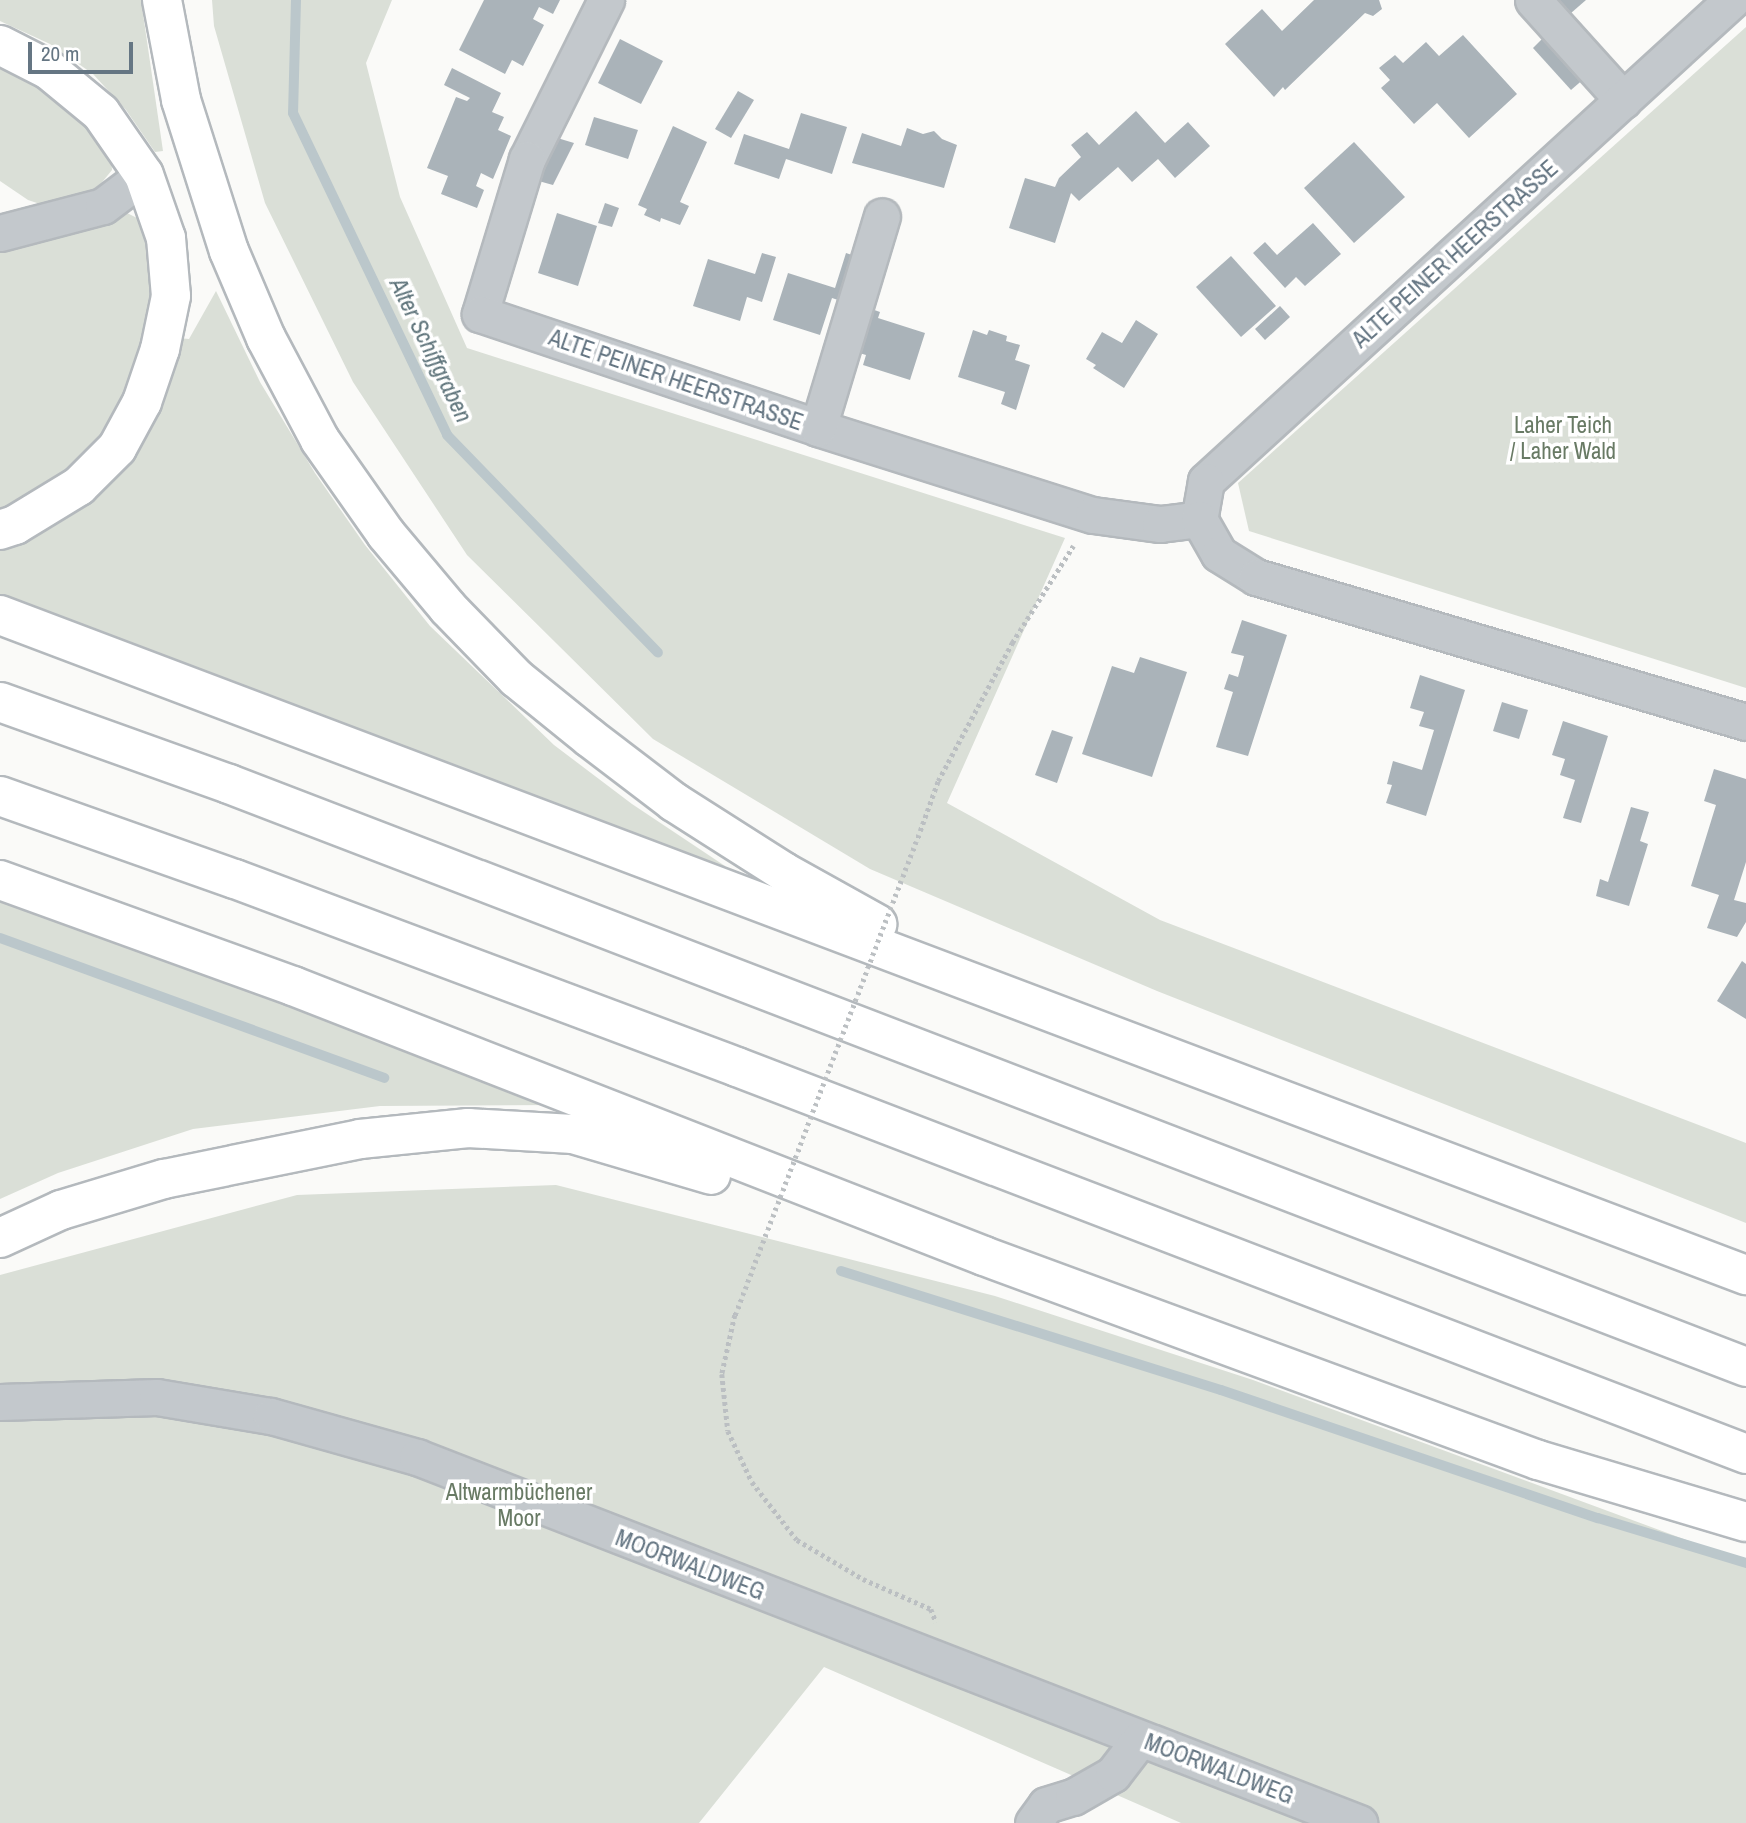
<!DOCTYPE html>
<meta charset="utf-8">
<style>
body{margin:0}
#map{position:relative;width:1746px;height:1823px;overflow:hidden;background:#fafaf8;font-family:"Archivo Narrow",sans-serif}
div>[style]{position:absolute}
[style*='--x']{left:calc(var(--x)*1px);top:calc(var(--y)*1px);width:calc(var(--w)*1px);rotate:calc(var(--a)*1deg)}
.green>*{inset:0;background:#dadfd7}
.stream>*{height:10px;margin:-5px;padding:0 5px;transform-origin:5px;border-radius:5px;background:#bbc7cb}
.building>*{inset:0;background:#aab3b9}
.path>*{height:4.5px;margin-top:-2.25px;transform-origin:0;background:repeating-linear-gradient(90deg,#bbbfc2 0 3.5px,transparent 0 7px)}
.roads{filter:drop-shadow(2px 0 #b4b9bd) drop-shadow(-2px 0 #b4b9bd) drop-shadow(0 2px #b4b9bd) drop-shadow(0 -2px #b4b9bd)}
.minor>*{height:35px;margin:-17.5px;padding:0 17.5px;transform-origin:17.5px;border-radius:17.5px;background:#c3c8cc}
.highway>*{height:38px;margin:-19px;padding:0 19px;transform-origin:19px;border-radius:19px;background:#fff}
.path-bridge>*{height:4.5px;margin-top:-2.25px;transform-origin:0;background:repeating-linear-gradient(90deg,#bbbfc2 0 3.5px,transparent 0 7px)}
span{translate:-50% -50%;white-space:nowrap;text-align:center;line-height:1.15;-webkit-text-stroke:7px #fff;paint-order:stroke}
.street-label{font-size:23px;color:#657683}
.park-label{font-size:23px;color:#687a64}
.water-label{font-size:24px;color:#60757c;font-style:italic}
.scale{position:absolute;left:28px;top:42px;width:105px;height:32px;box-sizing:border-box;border:4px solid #657683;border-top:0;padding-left:9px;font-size:21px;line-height:24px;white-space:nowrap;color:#657683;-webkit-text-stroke:5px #fff;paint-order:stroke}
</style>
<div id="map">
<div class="green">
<i style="clip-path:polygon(0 0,141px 0,163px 151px,155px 152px,126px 110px,93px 74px,50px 44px,0 21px)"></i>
<i style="clip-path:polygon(212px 0,392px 0,366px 63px,400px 197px,467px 348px,1065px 538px,947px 803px,1160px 920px,1746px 1143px,1746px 1223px,1157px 991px,870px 869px,653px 739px,467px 555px,353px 382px,265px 203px,214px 26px)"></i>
<i style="clip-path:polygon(1746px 27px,1746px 688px,1249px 531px,1238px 483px)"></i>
<i style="clip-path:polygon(0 62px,70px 103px,111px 155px,112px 170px,90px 197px,52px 208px,28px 200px,0 181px)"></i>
<i style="clip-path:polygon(113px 211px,125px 212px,137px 218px,144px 227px,149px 245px,154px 303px,141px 363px,106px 431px,90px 451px,68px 471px,0 512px,0 243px)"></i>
<i style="clip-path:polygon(216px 291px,260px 382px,315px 473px,365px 545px,430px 626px,554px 745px,632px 804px,725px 866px,722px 872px,0 601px,0 545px,37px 530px,179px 338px,189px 339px)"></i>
<i style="clip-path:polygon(0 891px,558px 1105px,380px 1106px,193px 1129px,58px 1173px,0 1199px)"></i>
<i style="clip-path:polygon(556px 1185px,995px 1296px,1253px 1380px,1746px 1562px,1746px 1823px,1181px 1823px,824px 1667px,699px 1823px,0 1823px,0 1275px,297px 1195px)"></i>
</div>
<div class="stream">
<i style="--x:296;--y:0;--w:113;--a:91.5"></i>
<i style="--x:293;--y:113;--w:357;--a:64.4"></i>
<i style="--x:447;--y:435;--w:303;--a:45.9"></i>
<i style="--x:0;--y:938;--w:409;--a:20"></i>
<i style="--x:841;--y:1271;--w:398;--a:17.4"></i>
<i style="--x:1221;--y:1390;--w:398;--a:18.8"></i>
<i style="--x:1598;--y:1518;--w:155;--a:16.9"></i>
</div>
<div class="building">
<i style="clip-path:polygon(484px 0,560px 0,553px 14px,539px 7px,533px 19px,544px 25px,523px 66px,512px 60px,505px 74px,459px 50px)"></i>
<i style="clip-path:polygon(1314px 0,1379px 0,1382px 9px,1373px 16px,1365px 13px,1285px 90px,1283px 87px,1274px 97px,1225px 44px,1262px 9px,1282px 31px)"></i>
<i style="clip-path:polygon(1545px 0,1586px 0,1563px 20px)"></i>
<i style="clip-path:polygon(1547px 34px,1586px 77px,1571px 90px,1533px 48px)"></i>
<i style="clip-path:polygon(1463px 35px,1517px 94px,1469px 138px,1437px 103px,1414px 124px,1381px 88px,1390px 80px,1379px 68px,1395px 55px,1403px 63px,1426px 42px,1439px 56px)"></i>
<i style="clip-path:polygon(620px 39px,663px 61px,641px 104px,598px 83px)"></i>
<i style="clip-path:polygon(452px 68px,501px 93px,492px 112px,504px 117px,498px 130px,511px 136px,493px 179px,481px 173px,476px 186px,484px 190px,477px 208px,441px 194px,448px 176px,427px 168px,456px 97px,467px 101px,470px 98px,444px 85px)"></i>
<i style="clip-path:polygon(738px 91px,754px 100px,731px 138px,715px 129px)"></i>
<i style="clip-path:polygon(1136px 111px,1165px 143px,1188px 122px,1210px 146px,1175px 178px,1158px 159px,1132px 182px,1118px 167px,1079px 201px,1071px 193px,1055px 243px,1009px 228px,1025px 178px,1055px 187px,1059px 178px,1081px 157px,1071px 145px,1087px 132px,1099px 145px)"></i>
<i style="clip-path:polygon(801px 113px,847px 127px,832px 174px,786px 159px,779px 179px,734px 164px,744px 134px,789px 149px)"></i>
<i style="clip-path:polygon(594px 117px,638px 130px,628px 159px,585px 145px)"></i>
<i style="clip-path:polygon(673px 126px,707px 142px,680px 202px,689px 206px,680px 225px,661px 218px,660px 222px,644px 215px,647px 209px,638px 205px)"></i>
<i style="clip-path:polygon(907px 128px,923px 134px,934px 131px,942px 139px,957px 145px,944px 188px,852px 163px,862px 133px,901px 146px)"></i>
<i style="clip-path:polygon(554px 137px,574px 143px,553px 185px,535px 180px)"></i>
<i style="clip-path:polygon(1354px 142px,1405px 197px,1354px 243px,1304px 188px)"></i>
<i style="clip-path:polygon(605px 203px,619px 208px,612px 227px,598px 223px)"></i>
<i style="clip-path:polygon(557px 213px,597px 226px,578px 286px,538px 273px)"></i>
<i style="clip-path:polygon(1313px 223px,1341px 254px,1305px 286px,1296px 277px,1285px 288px,1253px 253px,1265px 242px,1277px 255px)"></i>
<i style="clip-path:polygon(762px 253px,776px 257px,762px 302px,747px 297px,740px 321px,693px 306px,708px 259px,755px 274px)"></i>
<i style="clip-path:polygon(846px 253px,861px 258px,847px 303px,832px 298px,820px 335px,773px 320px,788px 273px,835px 288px)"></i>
<i style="clip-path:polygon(1231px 256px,1276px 306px,1241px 337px,1196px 287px)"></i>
<i style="clip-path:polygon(863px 306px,880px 312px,878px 318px,925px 333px,910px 380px,863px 365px,866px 355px,849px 350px)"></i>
<i style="clip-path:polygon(1280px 306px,1290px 317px,1265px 340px,1255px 329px)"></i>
<i style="clip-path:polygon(1136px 320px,1158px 334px,1124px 388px,1093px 368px,1096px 365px,1086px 359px,1102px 332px,1122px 343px)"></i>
<i style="clip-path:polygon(973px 330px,987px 335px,989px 330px,1007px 336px,1006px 341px,1020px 345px,1015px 360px,1030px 365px,1016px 410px,1001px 404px,1005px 392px,958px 377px)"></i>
<i style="clip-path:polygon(1242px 620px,1287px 635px,1248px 756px,1216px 747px,1233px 692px,1224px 689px,1229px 674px,1238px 677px,1244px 656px,1231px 653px)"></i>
<i style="clip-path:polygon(1140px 657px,1187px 672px,1152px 777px,1082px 754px,1112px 666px,1134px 673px)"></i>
<i style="clip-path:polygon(1420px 675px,1465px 690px,1426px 816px,1386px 803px,1392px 785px,1387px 784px,1393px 761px,1422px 770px,1434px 730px,1419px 726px,1424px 712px,1410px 708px)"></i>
<i style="clip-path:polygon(1502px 702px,1528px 710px,1519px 739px,1493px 731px)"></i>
<i style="clip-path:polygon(1563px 721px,1608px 736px,1581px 823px,1563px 818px,1575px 780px,1560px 775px,1565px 759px,1552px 755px)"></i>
<i style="clip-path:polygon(1052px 730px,1073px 737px,1057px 783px,1035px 775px)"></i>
<i style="clip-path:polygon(1714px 769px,1746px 779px,1746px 862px,1734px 900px,1746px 903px,1746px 922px,1737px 937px,1707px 928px,1719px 895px,1691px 886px,1716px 805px,1704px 801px)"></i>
<i style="clip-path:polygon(1631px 807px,1649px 812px,1640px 841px,1648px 844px,1629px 906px,1596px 896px,1600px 879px,1608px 882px)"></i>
<i style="clip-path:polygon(1742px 961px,1746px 964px,1746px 1019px,1717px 1001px)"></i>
</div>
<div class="path">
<i style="--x:920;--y:831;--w:53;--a:-70.2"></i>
<i style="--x:938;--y:781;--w:157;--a:-61.8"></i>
<i style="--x:1012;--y:643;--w:115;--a:-57.8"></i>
<i style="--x:735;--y:1315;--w:60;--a:102.4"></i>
<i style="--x:722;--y:1374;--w:57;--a:84"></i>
<i style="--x:728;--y:1431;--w:56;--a:64.8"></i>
<i style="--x:752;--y:1482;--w:73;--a:52.2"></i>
<i style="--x:797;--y:1540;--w:77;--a:30.6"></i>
<i style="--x:863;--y:1579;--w:74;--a:23.8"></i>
<i style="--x:931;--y:1609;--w:14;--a:69"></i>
</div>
<div class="roads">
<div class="minor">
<i style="--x:606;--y:0;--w:178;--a:116.4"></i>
<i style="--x:527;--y:159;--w:162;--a:106.9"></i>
<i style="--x:480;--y:314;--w:357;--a:18.6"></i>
<i style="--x:818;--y:428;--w:288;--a:17.6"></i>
<i style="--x:1093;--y:515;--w:68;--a:7.7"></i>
<i style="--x:1160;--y:524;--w:39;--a:-7"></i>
<i style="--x:1533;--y:0;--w:135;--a:48"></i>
<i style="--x:1732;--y:0;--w:713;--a:137.56"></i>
<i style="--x:1206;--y:481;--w:39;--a:100"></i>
<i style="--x:1199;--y:519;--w:40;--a:60.3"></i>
<i style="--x:1219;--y:554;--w:44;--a:31.9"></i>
<i style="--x:1256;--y:577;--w:511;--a:16.48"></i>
<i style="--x:0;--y:233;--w:106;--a:-14.7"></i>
<i style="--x:103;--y:206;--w:51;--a:-37.1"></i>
<i style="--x:818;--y:428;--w:221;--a:-73.2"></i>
<i style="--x:0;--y:1402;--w:157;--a:-1.8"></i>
<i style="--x:157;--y:1397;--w:116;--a:9.5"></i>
<i style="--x:271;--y:1416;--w:152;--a:15.7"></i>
<i style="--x:417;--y:1457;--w:1011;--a:21.23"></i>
<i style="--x:1033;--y:1823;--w:22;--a:-54"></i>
<i style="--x:1046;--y:1805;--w:28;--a:-17"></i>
<i style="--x:1073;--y:1797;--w:46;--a:-29.9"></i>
<i style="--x:1113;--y:1774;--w:44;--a:-52.4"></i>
</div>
<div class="highway">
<i style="--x:162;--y:0;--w:102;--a:79.2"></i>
<i style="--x:181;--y:100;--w:158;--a:72.4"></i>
<i style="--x:229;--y:251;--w:95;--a:67"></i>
<i style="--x:266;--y:338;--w:115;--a:62.1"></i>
<i style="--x:320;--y:440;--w:115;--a:54.9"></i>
<i style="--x:386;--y:534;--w:97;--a:50"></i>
<i style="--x:448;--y:608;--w:98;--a:45.8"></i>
<i style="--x:516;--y:678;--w:95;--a:39"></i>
<i style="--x:590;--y:738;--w:106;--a:37.3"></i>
<i style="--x:674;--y:802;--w:130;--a:32.5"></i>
<i style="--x:784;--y:872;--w:107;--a:29.2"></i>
<i style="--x:0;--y:45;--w:55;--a:27"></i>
<i style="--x:49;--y:70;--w:67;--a:39.6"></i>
<i style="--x:101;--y:113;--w:75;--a:55.3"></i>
<i style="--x:144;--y:175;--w:67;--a:70.8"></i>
<i style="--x:166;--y:238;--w:58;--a:85.1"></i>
<i style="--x:171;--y:296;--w:54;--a:101.7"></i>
<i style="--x:160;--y:349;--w:56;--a:108.8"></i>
<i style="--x:142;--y:402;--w:52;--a:118.5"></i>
<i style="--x:117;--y:448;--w:54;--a:135"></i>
<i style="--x:79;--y:486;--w:75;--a:148.6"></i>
<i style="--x:15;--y:525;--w:16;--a:162"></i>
<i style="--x:0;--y:615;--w:1867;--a:20.71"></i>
<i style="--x:0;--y:702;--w:243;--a:19.7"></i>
<i style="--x:229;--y:784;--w:1625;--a:21.02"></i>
<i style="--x:0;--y:796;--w:249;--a:19.5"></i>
<i style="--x:235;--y:879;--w:536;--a:20.53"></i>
<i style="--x:737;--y:1067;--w:1081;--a:20.98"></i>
<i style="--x:0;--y:880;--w:312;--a:19.9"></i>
<i style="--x:293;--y:986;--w:742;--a:21.34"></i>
<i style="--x:984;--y:1256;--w:590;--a:20.22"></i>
<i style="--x:1538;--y:1460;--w:217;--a:16.6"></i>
<i style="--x:0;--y:1238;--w:67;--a:-24.7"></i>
<i style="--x:61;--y:1210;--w:108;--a:-16.8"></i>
<i style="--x:164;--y:1179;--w:200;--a:-11.5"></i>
<i style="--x:360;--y:1139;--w:109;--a:-5.8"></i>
<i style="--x:468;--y:1128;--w:105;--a:3.3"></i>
<i style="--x:573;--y:1134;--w:144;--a:16.5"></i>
</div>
</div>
<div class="path-bridge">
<i style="--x:735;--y:1315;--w:518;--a:-69.08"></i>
</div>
<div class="street-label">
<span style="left:1455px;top:254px;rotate:-42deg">ALTE PEINER HEERSTRASSE</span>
<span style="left:676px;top:380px;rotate:19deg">ALTE PEINER HEERSTRASSE</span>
<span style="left:690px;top:1565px;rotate:21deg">MOORWALDWEG</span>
<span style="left:1219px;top:1769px;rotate:21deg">MOORWALDWEG</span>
</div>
<div class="park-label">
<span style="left:1563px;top:438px">Laher Teich<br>/ Laher Wald</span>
<span style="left:519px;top:1505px">Altwarmbüchener<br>Moor</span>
</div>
<div class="water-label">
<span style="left:431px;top:350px;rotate:64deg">Alter Schiffgraben</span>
</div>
<div class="scale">20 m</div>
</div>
